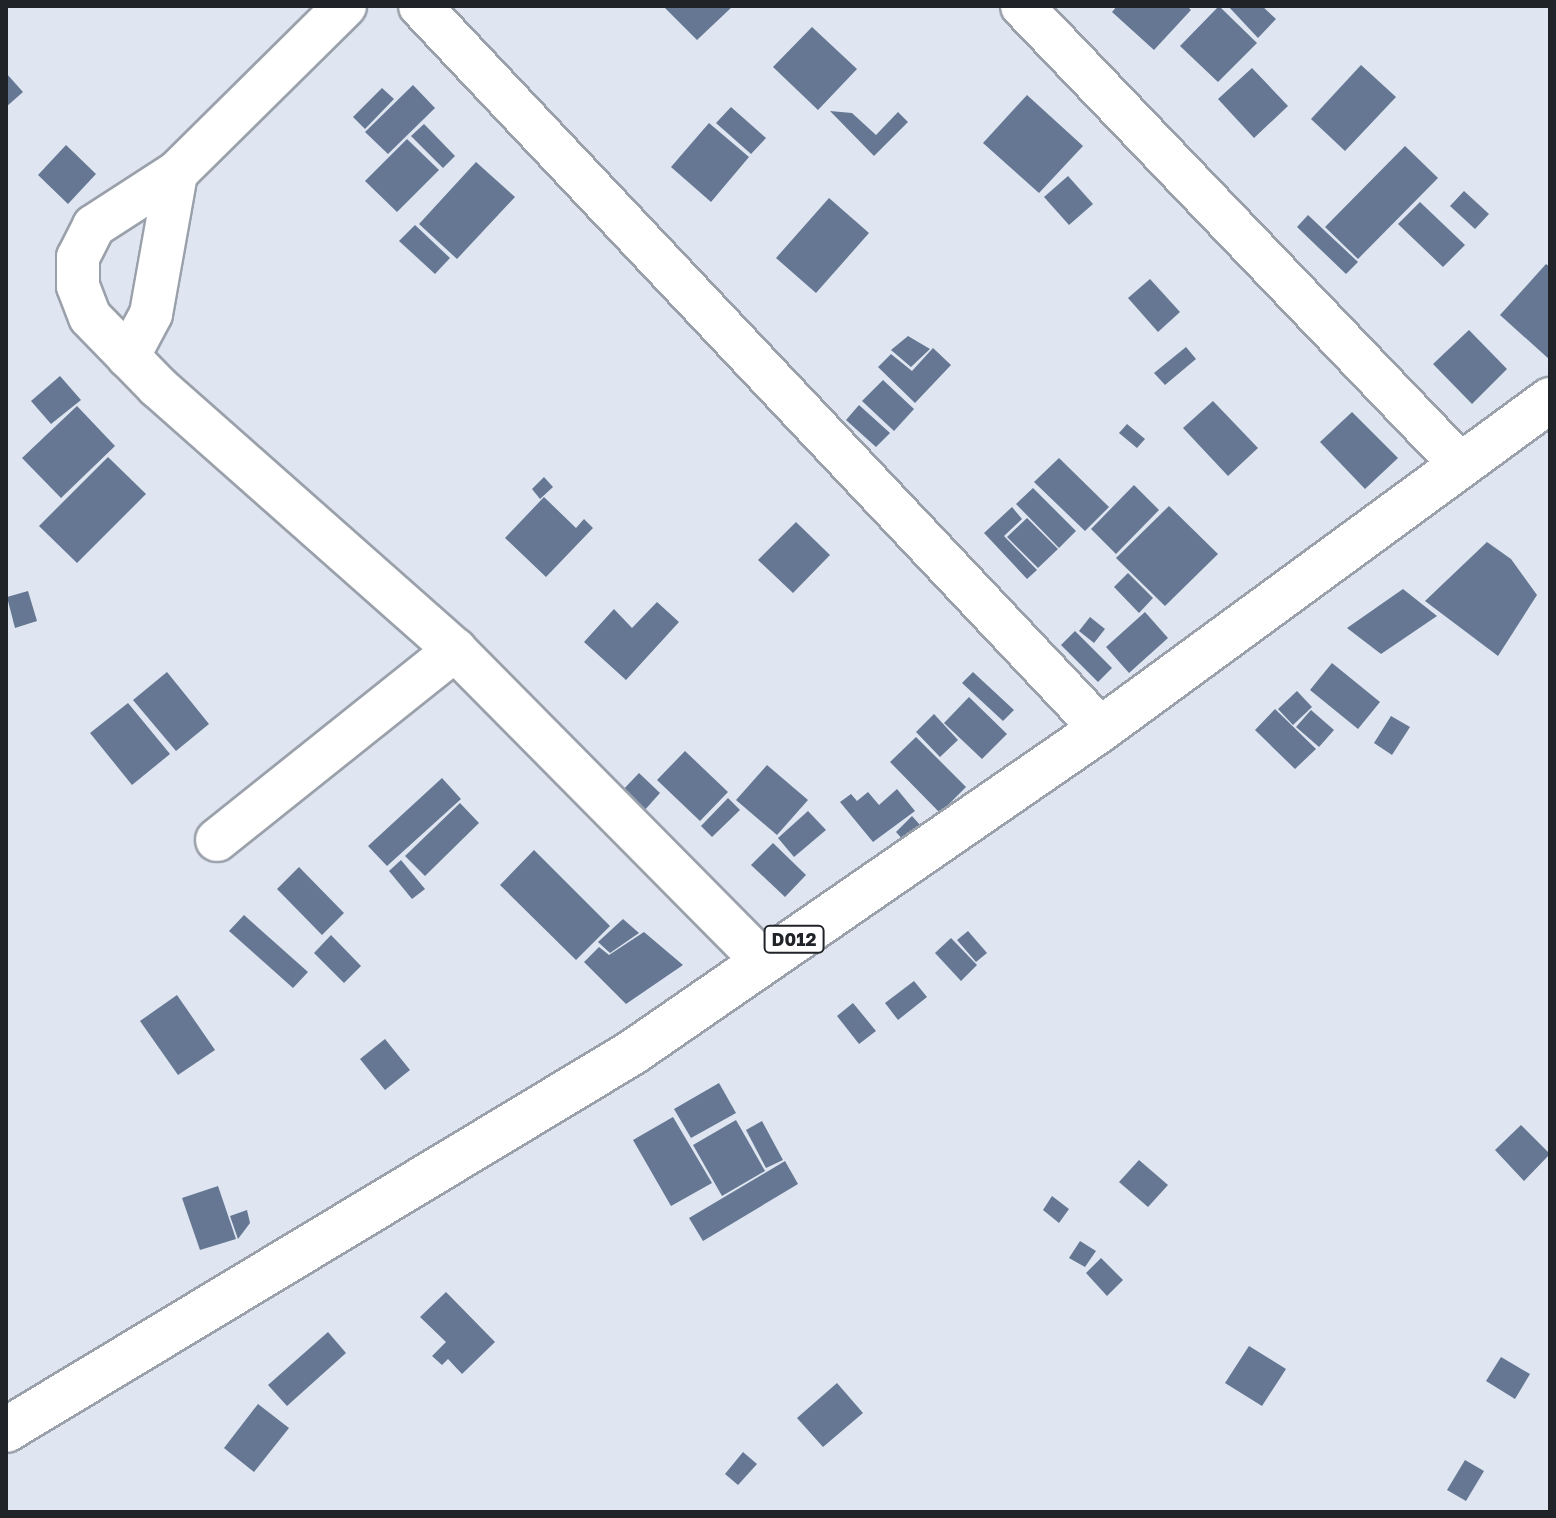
<!DOCTYPE html>
<style>
body{margin:0}
#map{position:relative;width:1556px;height:1518px;overflow:hidden;background:#dfe6f1;font-family:"Golos Text",sans-serif}
div>[style]{position:absolute}
[style*='--x']{left:calc(var(--x)*1px);top:calc(var(--y)*1px);width:calc(var(--w)*1px);rotate:calc(var(--a)*1deg)}
.building>*{inset:0;background:#657793}
.roads{filter:drop-shadow(2px 0 #9aa1ab) drop-shadow(-2px 0 #9aa1ab) drop-shadow(0 2px #9aa1ab) drop-shadow(0 -2px #9aa1ab)}
.minor>*{height:42px;margin:-21px;padding:0 21px;transform-origin:21px;border-radius:21px;background:#fff}
.major>*{height:44px;margin:-22px;padding:0 22px;transform-origin:22px;border-radius:22px;background:#fff}
span{translate:-50% -50%;white-space:nowrap;text-align:center;line-height:1.15;-webkit-text-stroke:8px #fff;paint-order:stroke}
.shield-label span{padding:2px 6px;background:#fff;border:2px solid;border-radius:6px;-webkit-text-stroke-width:0}
.shield-label{font-size:18px;color:#202327;font-weight:700}
.frame{position:absolute;inset:0;border:8px solid #202327;pointer-events:none}
</style>
<div id="map">
<div class="building">
<i style="clip-path:polygon(663px 6px,733px 6px,697px 40px)"></i>
<i style="clip-path:polygon(1117px 6px,1187px 6px,1191px 10px,1154px 50px,1112px 12px)"></i>
<i style="clip-path:polygon(1219px 6px,1257px 43px,1218px 82px,1180px 46px)"></i>
<i style="clip-path:polygon(1228px 6px,1262px 6px,1276px 19px,1258px 38px)"></i>
<i style="clip-path:polygon(812px 27px,857px 69px,818px 110px,773px 67px)"></i>
<i style="clip-path:polygon(1361px 65px,1396px 97px,1345px 151px,1311px 119px)"></i>
<i style="clip-path:polygon(1252px 68px,1288px 106px,1254px 138px,1218px 99px)"></i>
<i style="clip-path:polygon(6px 73px,23px 92px,6px 107px)"></i>
<i style="clip-path:polygon(413px 85px,435px 108px,388px 154px,365px 132px)"></i>
<i style="clip-path:polygon(382px 88px,394px 99px,365px 129px,353px 117px)"></i>
<i style="clip-path:polygon(1027px 95px,1083px 146px,1039px 193px,983px 143px)"></i>
<i style="clip-path:polygon(731px 107px,766px 138px,751px 154px,716px 123px)"></i>
<i style="clip-path:polygon(830px 111px,852px 113px,876px 135px,898px 112px,908px 122px,874px 156px)"></i>
<i style="clip-path:polygon(709px 123px,749px 157px,711px 202px,671px 167px)"></i>
<i style="clip-path:polygon(424px 124px,455px 156px,443px 168px,411px 136px)"></i>
<i style="clip-path:polygon(407px 139px,439px 170px,397px 212px,365px 181px)"></i>
<i style="clip-path:polygon(66px 145px,96px 174px,68px 204px,38px 175px)"></i>
<i style="clip-path:polygon(1405px 146px,1438px 178px,1358px 259px,1325px 227px)"></i>
<i style="clip-path:polygon(476px 162px,515px 197px,457px 259px,419px 224px)"></i>
<i style="clip-path:polygon(1068px 176px,1093px 204px,1069px 225px,1044px 197px)"></i>
<i style="clip-path:polygon(1464px 191px,1489px 214px,1475px 229px,1450px 206px)"></i>
<i style="clip-path:polygon(829px 198px,869px 233px,816px 293px,776px 258px)"></i>
<i style="clip-path:polygon(1420px 202px,1465px 245px,1443px 267px,1398px 224px)"></i>
<i style="clip-path:polygon(1308px 215px,1358px 262px,1346px 274px,1297px 227px)"></i>
<i style="clip-path:polygon(415px 225px,450px 258px,435px 274px,399px 241px)"></i>
<i style="clip-path:polygon(1546px 264px,1550px 267px,1550px 360px,1500px 315px)"></i>
<i style="clip-path:polygon(1150px 279px,1180px 312px,1158px 332px,1128px 298px)"></i>
<i style="clip-path:polygon(1469px 330px,1507px 369px,1472px 404px,1433px 364px)"></i>
<i style="clip-path:polygon(908px 336px,930px 349px,911px 367px,891px 350px)"></i>
<i style="clip-path:polygon(1186px 347px,1196px 359px,1165px 385px,1154px 373px)"></i>
<i style="clip-path:polygon(933px 348px,951px 365px,915px 403px,878px 367px,891px 354px,912px 371px)"></i>
<i style="clip-path:polygon(60px 376px,81px 400px,51px 424px,31px 401px)"></i>
<i style="clip-path:polygon(883px 380px,914px 409px,894px 431px,862px 401px)"></i>
<i style="clip-path:polygon(1213px 401px,1258px 448px,1228px 476px,1183px 428px)"></i>
<i style="clip-path:polygon(859px 405px,890px 433px,876px 447px,846px 420px)"></i>
<i style="clip-path:polygon(77px 406px,115px 446px,61px 498px,22px 458px)"></i>
<i style="clip-path:polygon(1352px 412px,1398px 458px,1365px 489px,1320px 442px)"></i>
<i style="clip-path:polygon(1127px 424px,1145px 439px,1137px 448px,1119px 433px)"></i>
<i style="clip-path:polygon(108px 457px,146px 494px,77px 563px,39px 526px)"></i>
<i style="clip-path:polygon(1059px 458px,1109px 507px,1085px 531px,1034px 482px)"></i>
<i style="clip-path:polygon(544px 477px,553px 487px,540px 499px,532px 489px)"></i>
<i style="clip-path:polygon(1134px 485px,1159px 510px,1116px 554px,1091px 529px)"></i>
<i style="clip-path:polygon(1033px 488px,1076px 531px,1059px 548px,1016px 504px)"></i>
<i style="clip-path:polygon(544px 497px,576px 528px,584px 519px,593px 528px,546px 577px,505px 538px)"></i>
<i style="clip-path:polygon(1169px 506px,1218px 554px,1165px 606px,1116px 558px)"></i>
<i style="clip-path:polygon(1012px 507px,1022px 519px,1004px 536px,1037px 570px,1027px 579px,984px 533px)"></i>
<i style="clip-path:polygon(1027px 518px,1058px 549px,1038px 568px,1007px 537px)"></i>
<i style="clip-path:polygon(796px 522px,830px 555px,793px 593px,758px 560px)"></i>
<i style="clip-path:polygon(1487px 542px,1511px 559px,1537px 595px,1498px 656px,1425px 601px)"></i>
<i style="clip-path:polygon(1128px 573px,1153px 598px,1139px 613px,1114px 587px)"></i>
<i style="clip-path:polygon(1403px 589px,1437px 616px,1381px 654px,1347px 628px)"></i>
<i style="clip-path:polygon(28px 591px,37px 621px,15px 628px,7px 597px)"></i>
<i style="clip-path:polygon(657px 602px,679px 622px,626px 680px,584px 642px,614px 609px,632px 628px)"></i>
<i style="clip-path:polygon(1145px 612px,1168px 638px,1129px 673px,1106px 647px)"></i>
<i style="clip-path:polygon(1090px 617px,1105px 629px,1094px 643px,1079px 631px)"></i>
<i style="clip-path:polygon(1075px 631px,1112px 668px,1098px 682px,1061px 645px)"></i>
<i style="clip-path:polygon(1332px 663px,1380px 702px,1358px 729px,1310px 690px)"></i>
<i style="clip-path:polygon(167px 672px,209px 724px,176px 751px,133px 700px)"></i>
<i style="clip-path:polygon(973px 672px,1014px 710px,1003px 721px,962px 683px)"></i>
<i style="clip-path:polygon(1297px 691px,1312px 707px,1293px 725px,1278px 709px)"></i>
<i style="clip-path:polygon(969px 697px,1007px 734px,982px 759px,944px 723px)"></i>
<i style="clip-path:polygon(128px 703px,170px 754px,132px 785px,90px 733px)"></i>
<i style="clip-path:polygon(1275px 709px,1316px 749px,1295px 769px,1255px 730px)"></i>
<i style="clip-path:polygon(1311px 710px,1334px 730px,1319px 747px,1296px 727px)"></i>
<i style="clip-path:polygon(934px 714px,958px 740px,940px 757px,916px 732px)"></i>
<i style="clip-path:polygon(1391px 716px,1410px 727px,1392px 755px,1374px 743px)"></i>
<i style="clip-path:polygon(916px 737px,966px 787px,940px 813px,890px 762px)"></i>
<i style="clip-path:polygon(685px 751px,728px 792px,700px 821px,657px 780px)"></i>
<i style="clip-path:polygon(767px 765px,808px 800px,777px 835px,736px 800px)"></i>
<i style="clip-path:polygon(639px 773px,660px 793px,643px 812px,621px 792px)"></i>
<i style="clip-path:polygon(442px 778px,461px 799px,387px 866px,368px 846px)"></i>
<i style="clip-path:polygon(897px 789px,915px 811px,873px 842px,840px 802px,851px 794px,857px 801px,868px 792px,879px 805px)"></i>
<i style="clip-path:polygon(728px 798px,740px 810px,712px 837px,701px 826px)"></i>
<i style="clip-path:polygon(460px 803px,479px 823px,425px 876px,405px 856px)"></i>
<i style="clip-path:polygon(808px 811px,826px 830px,794px 857px,778px 838px)"></i>
<i style="clip-path:polygon(912px 816px,921px 826px,905px 842px,896px 832px)"></i>
<i style="clip-path:polygon(773px 843px,806px 875px,785px 897px,751px 865px)"></i>
<i style="clip-path:polygon(534px 850px,610px 926px,576px 960px,500px 885px)"></i>
<i style="clip-path:polygon(401px 860px,425px 889px,412px 899px,389px 871px)"></i>
<i style="clip-path:polygon(299px 867px,344px 913px,322px 935px,277px 889px)"></i>
<i style="clip-path:polygon(244px 915px,308px 972px,293px 988px,229px 931px)"></i>
<i style="clip-path:polygon(623px 919px,639px 933px,610px 953px,598px 942px)"></i>
<i style="clip-path:polygon(968px 931px,987px 953px,976px 962px,957px 940px)"></i>
<i style="clip-path:polygon(644px 932px,683px 965px,626px 1004px,584px 962px,599px 947px,609px 955px)"></i>
<i style="clip-path:polygon(331px 935px,361px 966px,344px 983px,314px 953px)"></i>
<i style="clip-path:polygon(951px 938px,977px 965px,961px 981px,935px 953px)"></i>
<i style="clip-path:polygon(914px 981px,927px 997px,898px 1020px,885px 1003px)"></i>
<i style="clip-path:polygon(177px 995px,215px 1050px,178px 1075px,140px 1021px)"></i>
<i style="clip-path:polygon(853px 1003px,876px 1031px,859px 1044px,837px 1016px)"></i>
<i style="clip-path:polygon(385px 1039px,410px 1070px,385px 1090px,360px 1059px)"></i>
<i style="clip-path:polygon(719px 1083px,736px 1113px,691px 1138px,674px 1109px)"></i>
<i style="clip-path:polygon(673px 1117px,712px 1183px,671px 1206px,633px 1140px)"></i>
<i style="clip-path:polygon(736px 1120px,765px 1171px,722px 1196px,693px 1145px)"></i>
<i style="clip-path:polygon(762px 1121px,783px 1160px,766px 1168px,746px 1130px)"></i>
<i style="clip-path:polygon(1521px 1125px,1550px 1154px,1524px 1181px,1495px 1150px)"></i>
<i style="clip-path:polygon(1139px 1160px,1168px 1185px,1148px 1207px,1119px 1182px)"></i>
<i style="clip-path:polygon(785px 1161px,798px 1184px,703px 1241px,689px 1218px)"></i>
<i style="clip-path:polygon(218px 1186px,236px 1239px,200px 1250px,182px 1198px)"></i>
<i style="clip-path:polygon(1052px 1196px,1069px 1209px,1059px 1223px,1043px 1210px)"></i>
<i style="clip-path:polygon(247px 1210px,250px 1223px,238px 1239px,230px 1216px)"></i>
<i style="clip-path:polygon(1080px 1241px,1096px 1251px,1085px 1267px,1069px 1258px)"></i>
<i style="clip-path:polygon(1101px 1258px,1123px 1280px,1107px 1296px,1086px 1273px)"></i>
<i style="clip-path:polygon(446px 1292px,495px 1342px,462px 1374px,448px 1359px,442px 1365px,432px 1356px,446px 1342px,420px 1317px)"></i>
<i style="clip-path:polygon(328px 1332px,346px 1353px,287px 1406px,268px 1385px)"></i>
<i style="clip-path:polygon(1249px 1346px,1286px 1369px,1262px 1406px,1225px 1383px)"></i>
<i style="clip-path:polygon(1501px 1357px,1530px 1374px,1515px 1399px,1486px 1381px)"></i>
<i style="clip-path:polygon(837px 1383px,863px 1413px,823px 1447px,797px 1418px)"></i>
<i style="clip-path:polygon(258px 1404px,289px 1428px,254px 1472px,224px 1448px)"></i>
<i style="clip-path:polygon(743px 1452px,757px 1464px,738px 1485px,725px 1474px)"></i>
<i style="clip-path:polygon(1465px 1460px,1484px 1471px,1466px 1501px,1447px 1490px)"></i>
</div>
<div class="roads">
<div class="minor">
<i style="--x:345;--y:6;--w:238;--a:135.3"></i>
<i style="--x:176;--y:173;--w:98;--a:147.1"></i>
<i style="--x:94;--y:226;--w:35;--a:117"></i>
<i style="--x:78;--y:257;--w:29;--a:90"></i>
<i style="--x:78;--y:286;--w:33;--a:69"></i>
<i style="--x:90;--y:317;--w:98;--a:45.8"></i>
<i style="--x:158;--y:387;--w:397;--a:41.5"></i>
<i style="--x:455;--y:650;--w:438;--a:45.3"></i>
<i style="--x:420;--y:6;--w:993;--a:46.71"></i>
<i style="--x:1022;--y:6;--w:635;--a:46.28"></i>
<i style="--x:128;--y:357;--w:49;--a:-61.9"></i>
<i style="--x:151;--y:314;--w:143;--a:-79.9"></i>
<i style="--x:217;--y:840;--w:305;--a:-38.6"></i>
</div>
<div class="major">
<i style="--x:6;--y:1430;--w:732;--a:-31.08"></i>
<i style="--x:633;--y:1052;--w:569;--a:-34.61"></i>
<i style="--x:1101;--y:729;--w:557;--a:-36.23"></i>
</div>
</div>
<div class="shield-label">
<span style="left:794px;top:939px">D012</span>
</div>
<div class="frame"></div>
</div>
